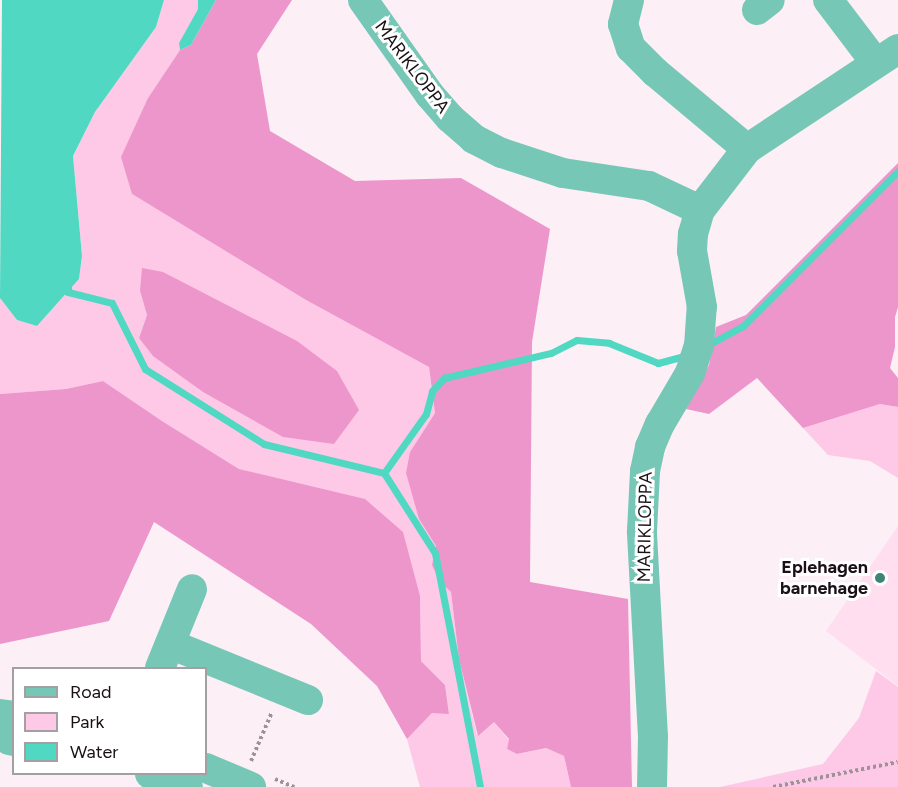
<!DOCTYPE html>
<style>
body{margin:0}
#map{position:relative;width:898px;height:787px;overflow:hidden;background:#fceff6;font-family:Figtree,sans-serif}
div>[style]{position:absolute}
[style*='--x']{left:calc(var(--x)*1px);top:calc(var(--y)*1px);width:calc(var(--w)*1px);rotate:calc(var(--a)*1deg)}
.built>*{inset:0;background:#ffdef0}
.green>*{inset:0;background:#fdc9e7}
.forest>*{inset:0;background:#ed96cb}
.water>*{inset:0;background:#50d8c2}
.stream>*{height:7px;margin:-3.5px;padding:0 3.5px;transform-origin:3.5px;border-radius:3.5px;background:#50d8c2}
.path>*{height:4px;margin-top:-2px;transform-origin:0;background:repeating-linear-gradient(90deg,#9d9298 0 3px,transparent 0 6px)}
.minor>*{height:30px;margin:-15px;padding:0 15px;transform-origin:15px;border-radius:15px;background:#77c7b7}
.dots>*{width:16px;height:16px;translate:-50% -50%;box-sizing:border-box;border:3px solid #fff;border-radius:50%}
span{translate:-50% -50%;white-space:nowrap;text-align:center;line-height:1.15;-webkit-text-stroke:6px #fff;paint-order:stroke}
.street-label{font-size:18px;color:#1a1016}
.poi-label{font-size:18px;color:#1a1016;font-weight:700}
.right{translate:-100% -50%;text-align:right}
.legend{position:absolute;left:12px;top:667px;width:195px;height:108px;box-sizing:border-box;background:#fff;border:2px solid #a39fa2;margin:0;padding:8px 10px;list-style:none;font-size:18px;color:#1a1016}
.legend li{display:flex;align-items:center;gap:12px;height:30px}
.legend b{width:30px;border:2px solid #a39fa2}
</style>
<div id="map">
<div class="built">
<i style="clip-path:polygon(898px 526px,898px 686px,826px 631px)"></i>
</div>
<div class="green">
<i style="clip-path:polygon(evenodd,164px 0,198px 0,198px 9px,179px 43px,180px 50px,148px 98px,132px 194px,306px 300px,429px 367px,435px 413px,410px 452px,419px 519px,436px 546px,440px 582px,451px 592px,459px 659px,477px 735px,494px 722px,509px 740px,507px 749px,518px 754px,546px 748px,564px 756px,571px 787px,420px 787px,407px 739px,432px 713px,449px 713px,445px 685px,421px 661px,420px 596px,284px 481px,239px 469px,162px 421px,103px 381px,66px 389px,0 394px,0 298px,17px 320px,37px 326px,79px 279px,82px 256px,73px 156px,95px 112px,156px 27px,164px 0,140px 291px,203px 392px,139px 338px,147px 315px,140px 291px)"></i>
<i style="clip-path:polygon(880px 404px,898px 407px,898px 478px,870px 461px,828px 455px,803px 428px)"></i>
<i style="clip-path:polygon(876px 671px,898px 687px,898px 787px,720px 787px,823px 764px,859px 718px)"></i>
</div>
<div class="forest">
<i style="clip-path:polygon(216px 0,292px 0,257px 54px,270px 131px,355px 181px,461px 178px,550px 229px,532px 342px,530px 582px,628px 599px,632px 787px,571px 787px,564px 756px,546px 748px,517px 754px,507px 749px,509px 739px,494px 722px,478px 736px,459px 659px,451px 592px,440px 582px,432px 565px,436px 546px,419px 519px,406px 473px,410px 452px,435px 413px,429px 367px,306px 300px,132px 194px,121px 157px,148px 98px,180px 50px,191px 45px)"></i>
<i style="clip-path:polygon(898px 163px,898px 307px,895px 317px,895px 347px,890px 368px,898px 378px,898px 407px,880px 404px,803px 428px,757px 378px,709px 414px,686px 409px,709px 365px,716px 327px,746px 315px)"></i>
<i style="clip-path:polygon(142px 268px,163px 272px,297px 341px,337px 371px,359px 410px,334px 444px,283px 437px,203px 392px,153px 356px,139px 338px,147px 315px,140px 291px)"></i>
<i style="clip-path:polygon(103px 381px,162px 421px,239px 469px,365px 499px,403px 532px,420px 596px,421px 661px,445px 685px,449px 714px,432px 713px,407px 739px,377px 686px,311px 624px,154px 522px,109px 621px,0 644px,0 394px,66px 389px)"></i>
</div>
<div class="water">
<i style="clip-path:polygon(2px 0,164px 0,156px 27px,95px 112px,73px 156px,82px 256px,79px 279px,37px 326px,17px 320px,0 298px)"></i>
<i style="clip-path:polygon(198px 0,216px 0,191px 45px,180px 50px,179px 43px,198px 9px)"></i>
</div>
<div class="stream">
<i style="--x:68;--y:285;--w:7;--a:90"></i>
<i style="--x:68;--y:292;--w:45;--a:14"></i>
<i style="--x:112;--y:303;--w:74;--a:63.4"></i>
<i style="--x:145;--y:369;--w:141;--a:32.2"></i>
<i style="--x:264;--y:444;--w:123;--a:13.6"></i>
<i style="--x:384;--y:473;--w:95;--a:57.5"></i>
<i style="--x:435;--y:553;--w:238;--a:79.1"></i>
<i style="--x:706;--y:346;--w:42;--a:-28.4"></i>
<i style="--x:743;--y:326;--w:219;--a:-45"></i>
<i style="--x:384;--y:473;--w:72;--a:-54.6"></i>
<i style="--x:426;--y:414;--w:24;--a:-75"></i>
<i style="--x:432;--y:391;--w:18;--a:-47"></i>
<i style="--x:444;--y:378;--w:110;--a:-13.2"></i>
<i style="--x:551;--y:353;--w:29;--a:-27"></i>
<i style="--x:577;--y:340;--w:32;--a:5"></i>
<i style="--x:609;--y:343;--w:53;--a:22.2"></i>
<i style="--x:658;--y:363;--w:28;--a:-15"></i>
</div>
<div class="path">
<i style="--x:251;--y:761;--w:53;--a:-66.8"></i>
<i style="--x:275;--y:779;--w:21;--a:23"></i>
<i style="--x:773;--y:787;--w:127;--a:-11.3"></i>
</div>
<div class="minor">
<i style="--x:363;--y:0;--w:116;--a:54.8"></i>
<i style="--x:430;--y:95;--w:30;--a:49"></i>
<i style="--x:450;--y:118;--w:32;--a:41"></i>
<i style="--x:474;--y:139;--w:31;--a:27"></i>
<i style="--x:502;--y:153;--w:64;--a:18.2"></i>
<i style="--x:563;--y:173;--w:87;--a:8.6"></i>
<i style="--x:649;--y:186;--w:56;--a:25.2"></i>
<i style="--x:629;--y:0;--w:25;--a:104"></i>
<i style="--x:623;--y:24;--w:25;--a:72"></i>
<i style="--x:631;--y:48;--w:34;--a:45"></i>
<i style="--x:655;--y:72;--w:120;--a:39.9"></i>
<i style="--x:828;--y:0;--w:78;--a:52.8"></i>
<i style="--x:757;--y:10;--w:16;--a:-38"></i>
<i style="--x:170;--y:644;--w:149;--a:22.1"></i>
<i style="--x:160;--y:668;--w:85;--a:-67.9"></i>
<i style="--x:0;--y:714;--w:14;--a:8"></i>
<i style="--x:9;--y:740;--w:5;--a:11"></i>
<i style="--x:206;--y:768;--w:49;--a:22.9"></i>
<i style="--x:150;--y:774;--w:40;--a:18.9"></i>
<i style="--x:652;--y:787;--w:50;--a:-88.9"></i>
<i style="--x:653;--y:737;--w:206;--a:-93.1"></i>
<i style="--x:642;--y:531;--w:60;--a:-87.1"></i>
<i style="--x:645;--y:471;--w:25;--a:-78"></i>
<i style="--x:650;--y:447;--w:25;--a:-67"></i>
<i style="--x:660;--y:424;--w:59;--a:-59.5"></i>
<i style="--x:690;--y:373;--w:28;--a:-72"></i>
<i style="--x:699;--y:346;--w:39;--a:-86"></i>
<i style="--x:702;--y:307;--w:57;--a:-100.1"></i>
<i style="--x:692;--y:251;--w:17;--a:-87"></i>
<i style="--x:693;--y:234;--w:25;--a:-74"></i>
<i style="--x:700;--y:210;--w:77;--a:-52.4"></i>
<i style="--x:747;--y:149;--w:181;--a:-33.5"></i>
</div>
<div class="dots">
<i style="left:880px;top:578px;background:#3f8377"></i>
</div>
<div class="street-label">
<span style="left:412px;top:67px;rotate:53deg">MARIKLOPPA</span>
<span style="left:645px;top:527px;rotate:-89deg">MARIKLOPPA</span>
</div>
<div class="poi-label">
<span class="right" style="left:868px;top:578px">Eplehagen<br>barnehage</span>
</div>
<ul class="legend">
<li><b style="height:8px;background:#77c7b7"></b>Road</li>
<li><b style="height:16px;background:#fdc9e7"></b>Park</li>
<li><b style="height:16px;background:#50d8c2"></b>Water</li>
</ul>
</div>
